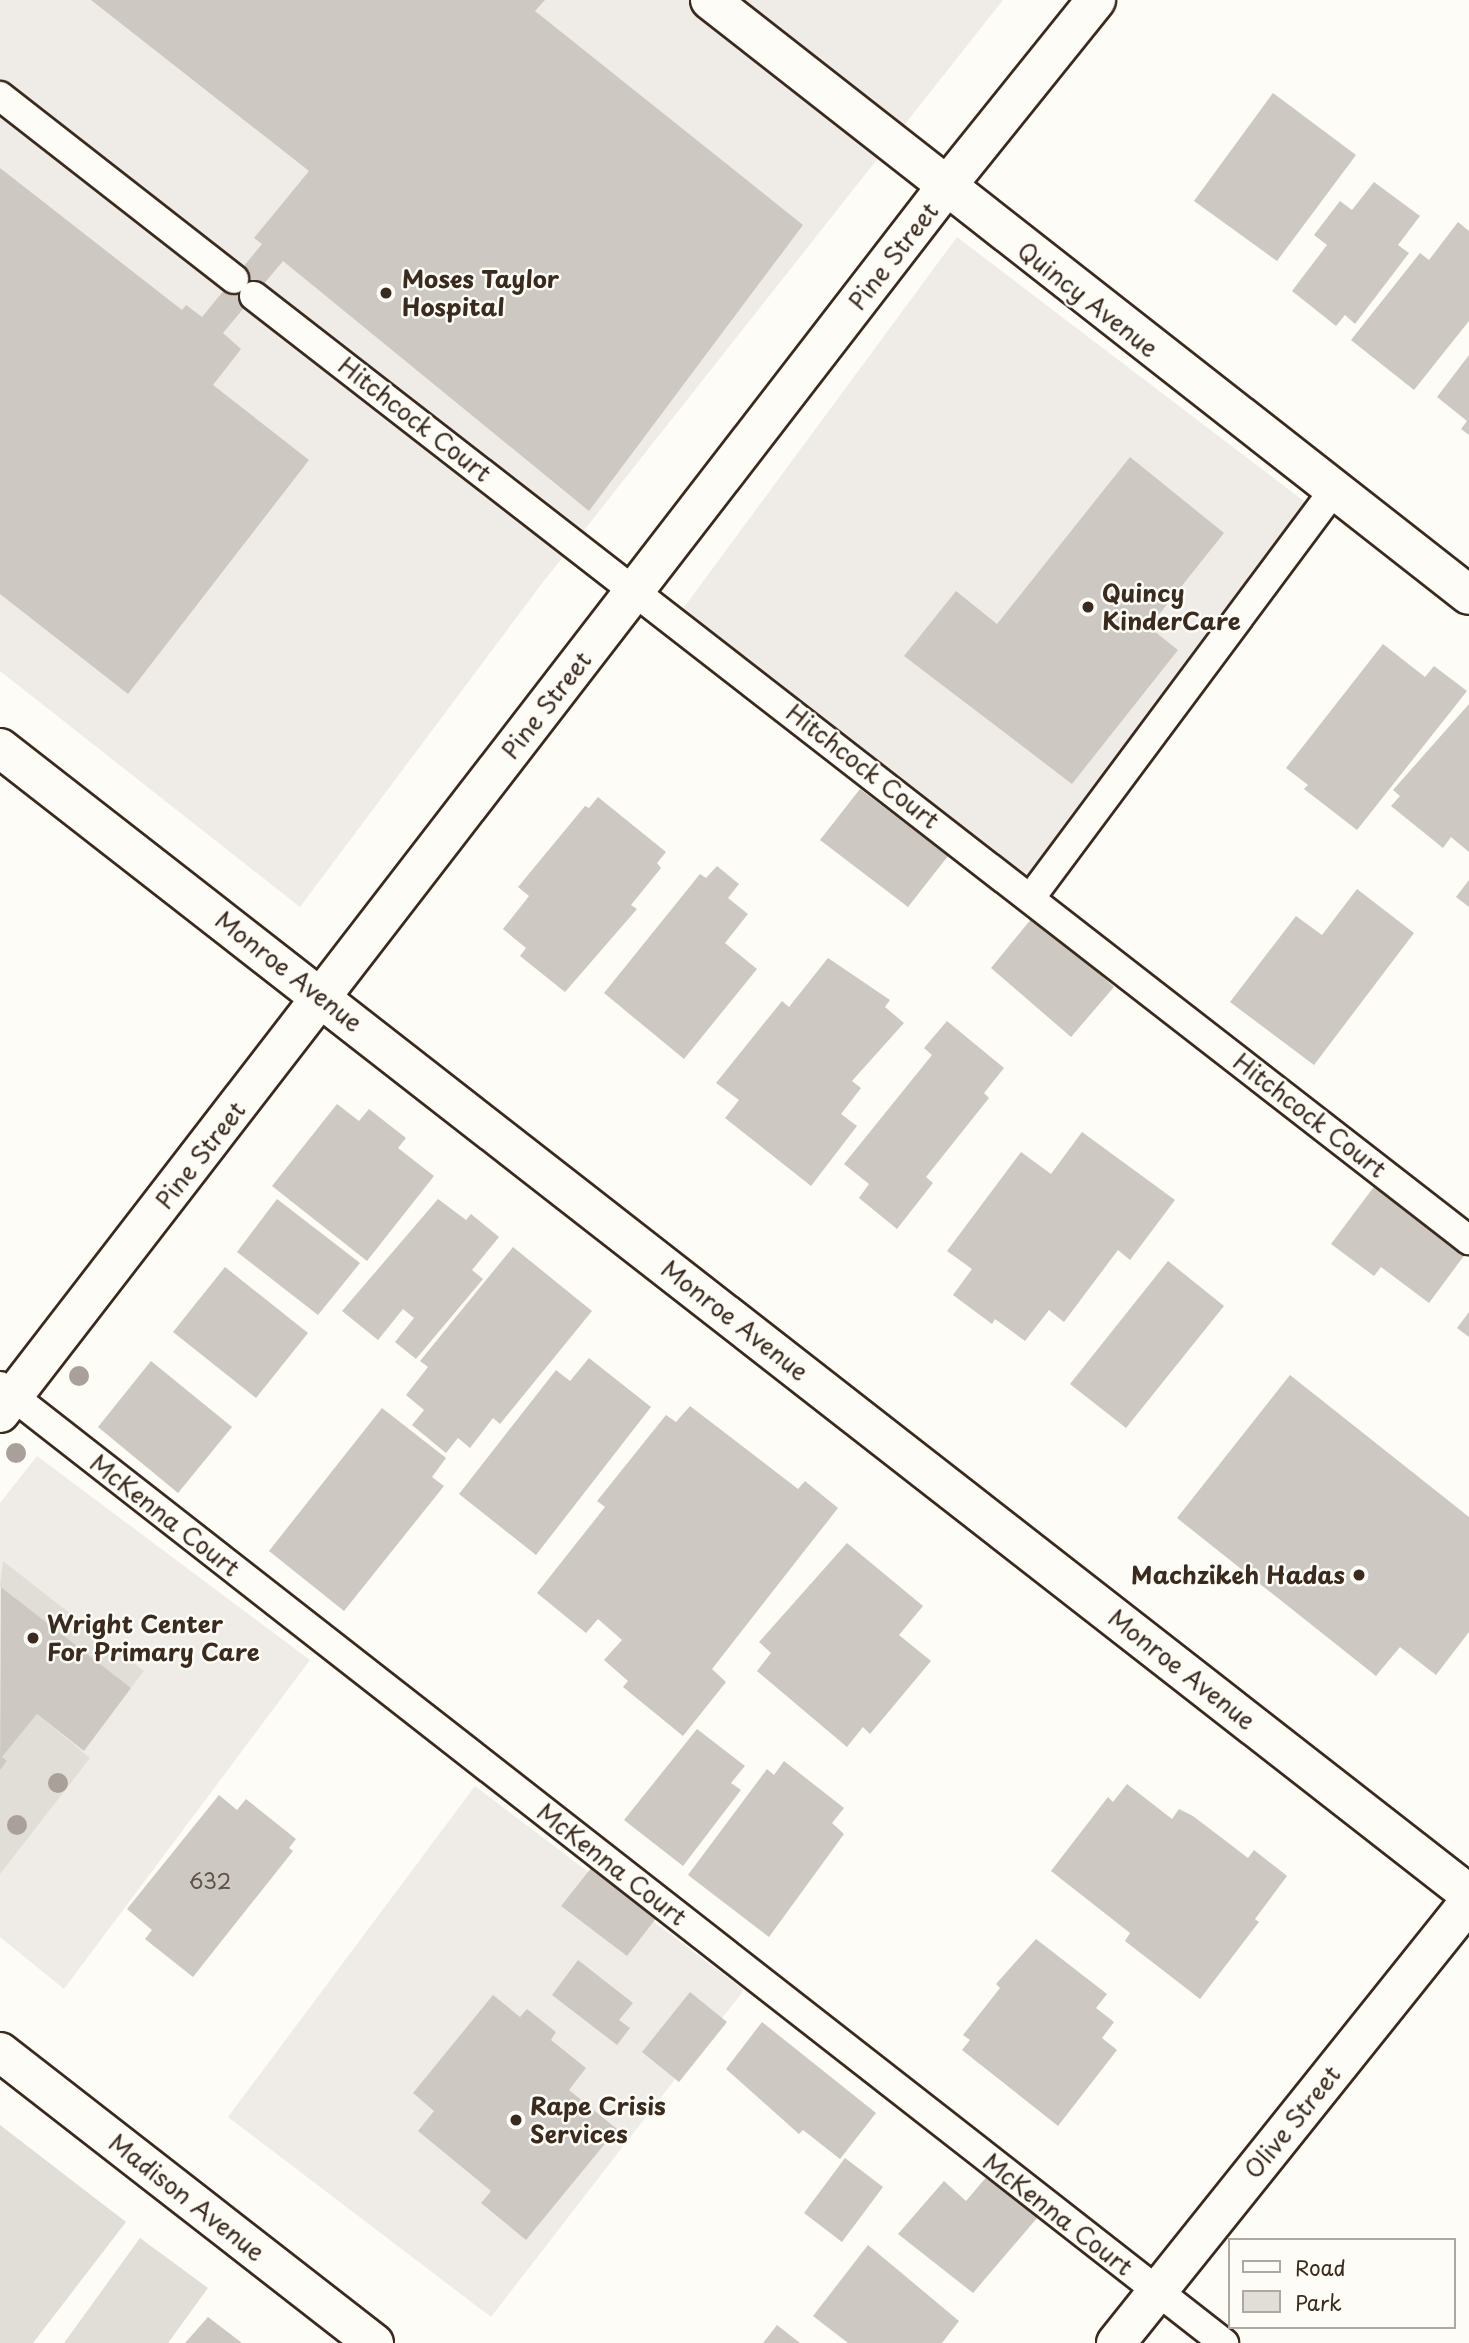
<!DOCTYPE html>
<style>
body{margin:0}
#map{position:relative;width:1469px;height:2343px;overflow:hidden;background:#fdfcf7;font-family:"Playpen Sans",sans-serif}
div>[style]{position:absolute}
[style*='--x']{left:calc(var(--x)*1px);top:calc(var(--y)*1px);width:calc(var(--w)*1px);rotate:calc(var(--a)*1deg)}
.built>*{inset:0;background:#efece7}
.green>*{inset:0;background:#e1ded7}
.building>*{inset:0;background:#cdc8c2}
.roads{filter:drop-shadow(2px 0 #3b2a1e) drop-shadow(-2px 0 #3b2a1e) drop-shadow(0 2px #3b2a1e) drop-shadow(0 -2px #3b2a1e)}
.lane>*{height:28px;margin:-14px;padding:0 14px;transform-origin:14px;border-radius:14px;background:#fdfcf7}
.street>*{height:38px;margin:-19px;padding:0 19px;transform-origin:19px;border-radius:19px;background:#fdfcf7}
.trees>*{width:20px;height:20px;margin:-10px;border-radius:50%;background:#a9a199}
.dots>*{width:19px;height:19px;translate:-50% -50%;box-sizing:border-box;border:4px solid #fdfcf7;border-radius:50%}
span{translate:-50% -50%;white-space:nowrap;text-align:center;line-height:1.15;-webkit-text-stroke:5px #fdfcf7;paint-order:stroke}
.number-label{font-size:21px;color:#605247}
.number-label span{-webkit-text-stroke-width:0}
.street-label{font-size:24px;color:#3b2a1e}
.poi-label{font-size:24px;color:#3b2a1e;font-weight:700}
.left{translate:0 -50%;text-align:left}
.right{translate:-100% -50%;text-align:right}
.legend{position:absolute;left:1228px;top:2238px;width:228px;height:91px;box-sizing:border-box;background:#fdfcf7;border:2px solid #afa8a0;margin:0;padding:9px 12px;list-style:none;font-size:21px;color:#3b2a1e}
.legend li{display:flex;align-items:center;gap:14px;height:35px}
.legend b{width:35px;border:2px solid #afa8a0}
</style>
<div id="map">
<div class="built">
<i style="clip-path:polygon(0 0,1003px 0,540px 586px,300px 907px,0 671px)"></i>
<i style="clip-path:polygon(957px 237px,1309px 505px,1030px 881px,682px 610px)"></i>
<i style="clip-path:polygon(37px 1456px,310px 1660px,64px 1989px,0 1937px,0 1503px)"></i>
<i style="clip-path:polygon(475px 1786px,744px 1990px,491px 2317px,228px 2117px)"></i>
</div>
<div class="green">
<i style="clip-path:polygon(3px 1561px,144px 1671px,131px 1688px,0 1586px)"></i>
<i style="clip-path:polygon(37px 1714px,90px 1758px,0 1874px,0 1770px,7px 1761px,2px 1757px)"></i>
<i style="clip-path:polygon(0 2125px,126px 2222px,33px 2343px,0 2343px)"></i>
<i style="clip-path:polygon(140px 2238px,208px 2288px,168px 2343px,64px 2343px)"></i>
</div>
<div class="building">
<i style="clip-path:polygon(91px 0,545px 0,535px 11px,803px 225px,589px 511px,283px 261px,223px 333px,241px 349px,213px 385px,309px 460px,128px 694px,0 594px,0 168px,182px 310px,186px 305px,202px 317px,262px 244px,254px 238px,309px 171px)"></i>
<i style="clip-path:polygon(1273px 93px,1356px 155px,1277px 261px,1194px 201px)"></i>
<i style="clip-path:polygon(1374px 182px,1420px 216px,1398px 245px,1409px 253px,1355px 324px,1345px 315px,1336px 326px,1292px 291px,1327px 245px,1314px 235px,1340px 201px,1352px 210px)"></i>
<i style="clip-path:polygon(1458px 222px,1469px 231px,1469px 321px,1414px 390px,1351px 340px,1420px 253px,1429px 260px)"></i>
<i style="clip-path:polygon(1469px 355px,1469px 435px,1461px 429px,1467px 421px,1437px 397px)"></i>
<i style="clip-path:polygon(1130px 457px,1224px 533px,1149px 627px,1178px 650px,1072px 784px,904px 656px,956px 591px,997px 624px)"></i>
<i style="clip-path:polygon(1383px 644px,1425px 677px,1434px 666px,1467px 691px,1357px 830px,1304px 789px,1308px 785px,1286px 768px)"></i>
<i style="clip-path:polygon(1469px 704px,1469px 852px,1451px 837px,1443px 848px,1391px 806px,1400px 796px,1393px 790px)"></i>
<i style="clip-path:polygon(860px 789px,948px 856px,908px 907px,820px 840px)"></i>
<i style="clip-path:polygon(598px 797px,666px 852px,657px 863px,661px 868px,631px 905px,637px 909px,565px 992px,520px 956px,526px 948px,503px 929px,529px 896px,518px 887px,585px 806px,589px 808px)"></i>
<i style="clip-path:polygon(717px 866px,739px 884px,728px 898px,748px 914px,725px 943px,757px 969px,684px 1059px,604px 993px,700px 874px,706px 878px)"></i>
<i style="clip-path:polygon(1469px 880px,1469px 907px,1456px 897px)"></i>
<i style="clip-path:polygon(1357px 889px,1414px 933px,1314px 1065px,1230px 1002px,1296px 916px,1322px 935px)"></i>
<i style="clip-path:polygon(1032px 918px,1053px 935px,1061px 926px,1091px 952px,1084px 960px,1114px 987px,1071px 1037px,991px 968px)"></i>
<i style="clip-path:polygon(828px 958px,890px 1000px,885px 1007px,904px 1023px,852px 1081px,861px 1088px,841px 1114px,857px 1126px,811px 1186px,725px 1118px,739px 1100px,716px 1083px,782px 1001px,789px 1007px)"></i>
<i style="clip-path:polygon(947px 1021px,1004px 1068px,984px 1093px,989px 1098px,926px 1177px,933px 1183px,897px 1229px,859px 1198px,869px 1184px,844px 1164px,932px 1055px,924px 1048px)"></i>
<i style="clip-path:polygon(337px 1104px,359px 1121px,369px 1109px,406px 1138px,398px 1148px,434px 1176px,367px 1261px,272px 1186px)"></i>
<i style="clip-path:polygon(1082px 1132px,1175px 1200px,1130px 1260px,1118px 1250px,1064px 1322px,1049px 1310px,1025px 1341px,995px 1319px,992px 1324px,953px 1295px,972px 1269px,947px 1251px,1021px 1152px,1051px 1174px)"></i>
<i style="clip-path:polygon(1379px 1180px,1469px 1249px,1429px 1303px,1381px 1267px,1374px 1276px,1331px 1244px)"></i>
<i style="clip-path:polygon(277px 1199px,360px 1263px,318px 1315px,237px 1252px)"></i>
<i style="clip-path:polygon(438px 1199px,466px 1220px,471px 1214px,499px 1237px,472px 1270px,483px 1279px,416px 1359px,395px 1342px,414px 1318px,403px 1309px,378px 1340px,342px 1311px)"></i>
<i style="clip-path:polygon(513px 1247px,592px 1311px,500px 1424px,493px 1418px,470px 1448px,458px 1438px,446px 1453px,412px 1425px,424px 1410px,406px 1395px,428px 1367px,420px 1361px)"></i>
<i style="clip-path:polygon(1168px 1261px,1224px 1306px,1126px 1428px,1070px 1384px)"></i>
<i style="clip-path:polygon(225px 1267px,308px 1333px,256px 1398px,173px 1332px)"></i>
<i style="clip-path:polygon(1469px 1312px,1469px 1337px,1457px 1328px)"></i>
<i style="clip-path:polygon(589px 1358px,651px 1407px,536px 1555px,459px 1494px,556px 1370px,570px 1381px)"></i>
<i style="clip-path:polygon(151px 1361px,232px 1427px,178px 1493px,98px 1427px)"></i>
<i style="clip-path:polygon(1290px 1375px,1469px 1517px,1469px 1632px,1436px 1675px,1400px 1647px,1376px 1676px,1177px 1518px)"></i>
<i style="clip-path:polygon(690px 1406px,798px 1489px,805px 1481px,838px 1508px,712px 1669px,726px 1682px,683px 1736px,623px 1687px,628px 1681px,604px 1660px,622px 1640px,598px 1619px,586px 1633px,537px 1593px,605px 1507px,597px 1501px,666px 1415px,676px 1422px)"></i>
<i style="clip-path:polygon(382px 1408px,446px 1458px,432px 1477px,444px 1486px,344px 1611px,269px 1551px)"></i>
<i style="clip-path:polygon(847px 1543px,923px 1606px,899px 1635px,931px 1661px,870px 1734px,863px 1727px,847px 1747px,757px 1671px,771px 1653px,759px 1642px)"></i>
<i style="clip-path:polygon(1px 1587px,131px 1688px,84px 1751px,37px 1714px,2px 1757px,7px 1761px,0 1770px)"></i>
<i style="clip-path:polygon(697px 1729px,745px 1766px,731px 1783px,741px 1790px,683px 1866px,624px 1820px)"></i>
<i style="clip-path:polygon(784px 1761px,844px 1808px,832px 1823px,844px 1834px,769px 1937px,688px 1875px,767px 1769px,774px 1775px)"></i>
<i style="clip-path:polygon(1127px 1784px,1172px 1819px,1179px 1809px,1193px 1816px,1248px 1858px,1254px 1850px,1287px 1876px,1255px 1919px,1259px 1922px,1200px 1999px,1125px 1941px,1130px 1933px,1051px 1871px,1108px 1797px,1113px 1802px)"></i>
<i style="clip-path:polygon(219px 1795px,237px 1810px,246px 1799px,296px 1839px,289px 1848px,293px 1851px,193px 1977px,145px 1939px,152px 1930px,127px 1909px)"></i>
<i style="clip-path:polygon(599px 1858px,664px 1908px,627px 1956px,561px 1906px)"></i>
<i style="clip-path:polygon(1036px 1939px,1107px 1994px,1096px 2008px,1114px 2022px,1102px 2038px,1117px 2050px,1058px 2126px,962px 2050px,970px 2040px,963px 2035px,1000px 1988px,996px 1984px)"></i>
<i style="clip-path:polygon(578px 1960px,633px 2003px,619px 2020px,630px 2028px,617px 2045px,552px 1995px)"></i>
<i style="clip-path:polygon(690px 1992px,727px 2022px,679px 2082px,642px 2052px)"></i>
<i style="clip-path:polygon(493px 1995px,520px 2017px,527px 2009px,556px 2032px,551px 2040px,586px 2068px,569px 2090px,617px 2129px,526px 2240px,481px 2203px,491px 2191px,418px 2131px,434px 2111px,413px 2093px)"></i>
<i style="clip-path:polygon(762px 2022px,876px 2113px,840px 2159px,803px 2130px,799px 2134px,726px 2069px)"></i>
<i style="clip-path:polygon(845px 2158px,883px 2187px,842px 2242px,804px 2213px)"></i>
<i style="clip-path:polygon(994px 2168px,1043px 2211px,973px 2293px,898px 2234px,944px 2181px,966px 2201px)"></i>
<i style="clip-path:polygon(868px 2245px,959px 2321px,942px 2343px,848px 2343px,813px 2316px)"></i>
<i style="clip-path:polygon(208px 2317px,242px 2343px,185px 2343px)"></i>
<i style="clip-path:polygon(777px 2325px,800px 2343px,763px 2343px)"></i>
</div>
<div class="roads">
<div class="lane">
<i style="--x:0;--y:96;--w:297;--a:38"></i>
<i style="--x:254;--y:296;--w:1539;--a:37.85"></i>
<i style="--x:1032;--y:896;--w:506;--a:-53.36"></i>
<i style="--x:0;--y:1386;--w:1554;--a:38.02"></i>
</div>
<div class="street">
<i style="--x:710;--y:0;--w:964;--a:38.09"></i>
<i style="--x:0;--y:748;--w:1863;--a:37.96"></i>
<i style="--x:0;--y:1413;--w:1547;--a:-52.35"></i>
<i style="--x:945;--y:188;--w:241;--a:-51.2"></i>
<i style="--x:0;--y:2052;--w:474;--a:37.9"></i>
<i style="--x:1116;--y:2343;--w:565;--a:-51.32"></i>
</div>
</div>
<div class="trees">
<i style="left:79px;top:1376px"></i>
<i style="left:16px;top:1453px"></i>
<i style="left:58px;top:1783px"></i>
<i style="left:17px;top:1825px"></i>
</div>
<div class="dots">
<i style="left:386px;top:293px;background:#3b2a1e"></i>
<i style="left:1088px;top:607px;background:#3b2a1e"></i>
<i style="left:1359px;top:1575px;background:#3b2a1e"></i>
<i style="left:33px;top:1638px;background:#3b2a1e"></i>
<i style="left:516px;top:2120px;background:#3b2a1e"></i>
</div>
<div class="number-label">
<span style="left:210px;top:1880px">632</span>
</div>
<div class="street-label">
<span style="left:893px;top:256px;rotate:-52deg">Pine Street</span>
<span style="left:1088px;top:299px;rotate:38deg">Quincy Avenue</span>
<span style="left:415px;top:419px;rotate:38deg">Hitchcock Court</span>
<span style="left:546px;top:705px;rotate:-52deg">Pine Street</span>
<span style="left:863px;top:766px;rotate:38deg">Hitchcock Court</span>
<span style="left:289px;top:971px;rotate:38deg">Monroe Avenue</span>
<span style="left:1310px;top:1115px;rotate:38deg">Hitchcock Court</span>
<span style="left:200px;top:1155px;rotate:-52deg">Pine Street</span>
<span style="left:735px;top:1320px;rotate:38deg">Monroe Avenue</span>
<span style="left:165px;top:1515px;rotate:38deg">McKenna Court</span>
<span style="left:1182px;top:1669px;rotate:38deg">Monroe Avenue</span>
<span style="left:612px;top:1864px;rotate:38deg">McKenna Court</span>
<span style="left:1292px;top:2122px;rotate:-51deg">Olive Street</span>
<span style="left:187px;top:2197px;rotate:38deg">Madison Avenue</span>
<span style="left:1058px;top:2214px;rotate:38deg">McKenna Court</span>
</div>
<div class="poi-label">
<span class="left" style="left:402px;top:293px">Moses Taylor<br>Hospital</span>
<span class="left" style="left:1102px;top:607px">Quincy<br>KinderCare</span>
<span class="right" style="left:1345px;top:1575px">Machzikeh Hadas</span>
<span class="left" style="left:47px;top:1638px">Wright Center<br>For Primary Care</span>
<span class="left" style="left:530px;top:2120px">Rape Crisis<br>Services</span>
</div>
<ul class="legend">
<li><b style="height:9px;background:#fdfcf7"></b>Road</li>
<li><b style="height:19px;background:#e1ded7"></b>Park</li>
</ul>
</div>
